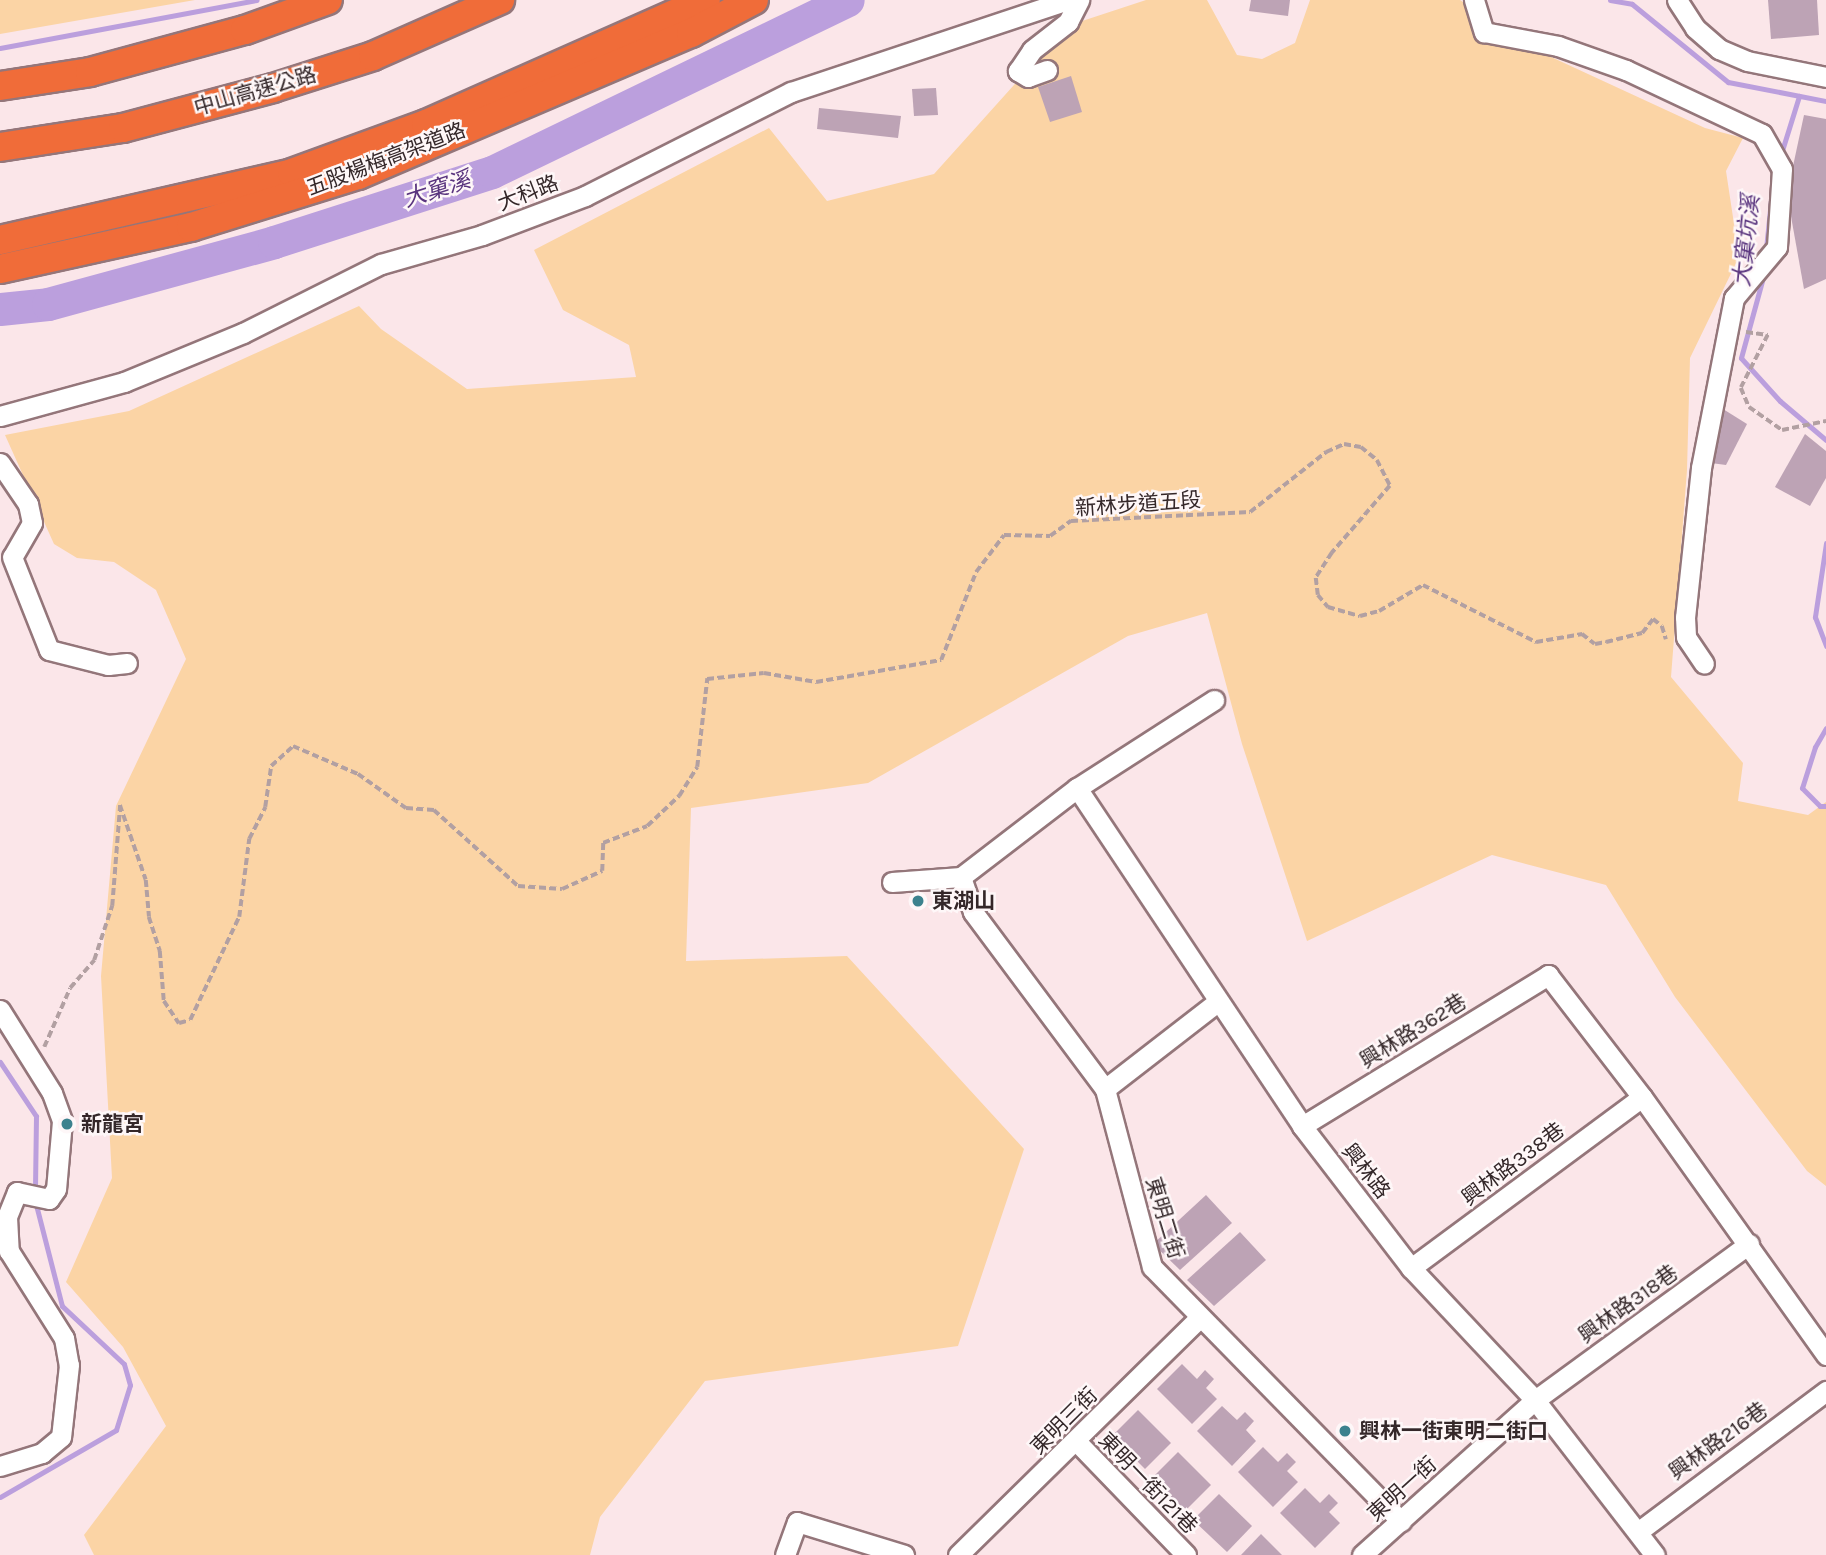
<!DOCTYPE html>
<meta charset="utf-8">
<style>
body{margin:0}
#map{position:relative;width:1826px;height:1555px;overflow:hidden;background:#fbe6e9;font-family:Karla,"Noto Sans TC",sans-serif}
div>[style]{position:absolute}
[style*='--x']{left:calc(var(--x)*1px);top:calc(var(--y)*1px);width:calc(var(--w)*1px);rotate:calc(var(--a)*1deg)}
.green>*{inset:0;background:#fbd4a5}
.stream>*{height:5px;margin:-2.5px;padding:0 2.5px;transform-origin:2.5px;border-radius:2.5px;background:#bb9fdd}
.river>*{height:33px;margin:-16.5px;padding:0 16.5px;transform-origin:16.5px;border-radius:16.5px;background:#bb9fdd}
.building>*{inset:0;background:#bda3b5}
.path>*{height:3.5px;margin-top:-1.75px;transform-origin:0;background:repeating-linear-gradient(90deg,#b2a0a2 0 7px,transparent 0 10.5px)}
.roads{filter:drop-shadow(2px 0 #94767a) drop-shadow(-2px 0 #94767a) drop-shadow(0 2px #94767a) drop-shadow(0 -2px #94767a)}
.minor>*{height:19px;margin:-9.5px;padding:0 9.5px;transform-origin:9.5px;border-radius:9.5px;background:#fff}
.highway>*{height:28px;margin:-14px;padding:0 14px;transform-origin:14px;border-radius:14px;background:#f06c39}
.dots>*{width:19px;height:19px;translate:-50% -50%;box-sizing:border-box;border:4px solid #fef7f8;border-radius:50%}
span{translate:-50% -50%;white-space:nowrap;text-align:center;line-height:1.15;-webkit-text-stroke:5px #fef7f8;paint-order:stroke}
.street-label{font-size:21px;color:#342729}
.poi-label{font-size:21px;color:#342729;font-weight:700}
.left{translate:0 -50%;text-align:left}
.water-label{font-size:23px;color:#59347e;font-style:italic}
</style>
<div id="map">
<div class="green">
<i style="clip-path:polygon(0 0,195px 0,0 34px)"></i>
<i style="clip-path:polygon(1146px 0,1207px 0,1237px 55px,1262px 59px,1295px 43px,1310px 0,1460px 0,1536px 50px,1705px 128px,1743px 138px,1726px 171px,1739px 257px,1690px 358px,1687px 470px,1671px 677px,1743px 763px,1738px 801px,1808px 815px,1826px 802px,1826px 1186px,1807px 1171px,1675px 997px,1606px 885px,1492px 855px,1307px 941px,1242px 744px,1207px 613px,1128px 636px,868px 783px,691px 808px,686px 961px,847px 956px,1024px 1149px,958px 1346px,705px 1381px,600px 1517px,590px 1555px,94px 1555px,84px 1535px,166px 1426px,123px 1347px,66px 1282px,112px 1178px,101px 976px,116px 806px,186px 659px,156px 590px,114px 562px,77px 558px,54px 544px,5px 435px,129px 411px,359px 306px,381px 329px,467px 389px,636px 377px,629px 345px,563px 310px,534px 250px,769px 128px,827px 201px,934px 174px,1067px 26px)"></i>
</div>
<div class="stream">
<i style="--x:1610;--y:0;--w:22;--a:10"></i>
<i style="--x:1632;--y:4;--w:124;--a:39.1"></i>
<i style="--x:1728;--y:82;--w:100;--a:11"></i>
<i style="--x:0;--y:48;--w:261;--a:-10.6"></i>
<i style="--x:1780;--y:157;--w:64;--a:-72.7"></i>
<i style="--x:1766;--y:249;--w:69;--a:-84.2"></i>
<i style="--x:1765;--y:270;--w:91;--a:105.3"></i>
<i style="--x:1741;--y:358;--w:58;--a:47.8"></i>
<i style="--x:1780;--y:401;--w:60;--a:40.3"></i>
<i style="--x:1826;--y:543;--w:75;--a:98.5"></i>
<i style="--x:1815;--y:617;--w:31;--a:69"></i>
<i style="--x:1826;--y:728;--w:22;--a:120"></i>
<i style="--x:1815;--y:747;--w:43;--a:107.6"></i>
<i style="--x:1802;--y:788;--w:25;--a:45"></i>
<i style="--x:1820;--y:806;--w:6;--a:0"></i>
<i style="--x:0;--y:1062;--w:65;--a:56.3"></i>
<i style="--x:36;--y:1116;--w:76;--a:90.8"></i>
<i style="--x:0;--y:1497;--w:134;--a:-30"></i>
<i style="--x:116;--y:1430;--w:47;--a:-72.7"></i>
<i style="--x:130;--y:1385;--w:22;--a:-106"></i>
<i style="--x:124;--y:1364;--w:85;--a:-136.9"></i>
<i style="--x:62;--y:1306;--w:108;--a:-104.4"></i>
</div>
<div class="river">
<i style="--x:0;--y:309;--w:48;--a:-5.9"></i>
<i style="--x:48;--y:304;--w:234;--a:-15.3"></i>
<i style="--x:274;--y:242;--w:229;--a:-17.8"></i>
<i style="--x:492;--y:172;--w:395;--a:-25.8"></i>
</div>
<div class="building">
<i style="clip-path:polygon(1251px 0,1290px 0,1288px 16px,1249px 11px)"></i>
<i style="clip-path:polygon(1768px 0,1817px 0,1819px 35px,1771px 39px)"></i>
<i style="clip-path:polygon(1071px 76px,1082px 112px,1050px 122px,1038px 87px)"></i>
<i style="clip-path:polygon(936px 88px,938px 115px,914px 116px,912px 89px)"></i>
<i style="clip-path:polygon(819px 108px,901px 116px,898px 138px,817px 129px)"></i>
<i style="clip-path:polygon(1804px 115px,1826px 119px,1826px 279px,1804px 289px,1787px 194px)"></i>
<i style="clip-path:polygon(1723px 409px,1747px 424px,1726px 465px,1711px 463px)"></i>
<i style="clip-path:polygon(1805px 434px,1826px 451px,1826px 478px,1810px 506px,1775px 487px)"></i>
<i style="clip-path:polygon(1206px 1195px,1232px 1223px,1180px 1270px,1153px 1244px)"></i>
<i style="clip-path:polygon(1240px 1232px,1266px 1260px,1214px 1306px,1187px 1280px)"></i>
<i style="clip-path:polygon(1182px 1364px,1197px 1379px,1205px 1370px,1214px 1379px,1206px 1388px,1217px 1399px,1192px 1424px,1157px 1389px)"></i>
<i style="clip-path:polygon(1222px 1406px,1237px 1420px,1245px 1412px,1254px 1421px,1246px 1430px,1256px 1441px,1232px 1466px,1197px 1431px)"></i>
<i style="clip-path:polygon(1138px 1410px,1171px 1443px,1145px 1469px,1112px 1436px)"></i>
<i style="clip-path:polygon(1263px 1447px,1278px 1462px,1287px 1453px,1296px 1462px,1287px 1471px,1298px 1482px,1273px 1507px,1238px 1472px)"></i>
<i style="clip-path:polygon(1178px 1452px,1211px 1485px,1185px 1511px,1152px 1478px)"></i>
<i style="clip-path:polygon(1305px 1488px,1320px 1503px,1329px 1494px,1338px 1503px,1329px 1512px,1340px 1523px,1315px 1548px,1280px 1513px)"></i>
<i style="clip-path:polygon(1219px 1494px,1252px 1526px,1227px 1552px,1193px 1520px)"></i>
<i style="clip-path:polygon(1261px 1534px,1282px 1555px,1241px 1555px)"></i>
</div>
<div class="path">
<i style="--x:1746;--y:332;--w:22;--a:8"></i>
<i style="--x:1768;--y:335;--w:59;--a:117"></i>
<i style="--x:1741;--y:388;--w:21;--a:67"></i>
<i style="--x:1749;--y:407;--w:40;--a:34.9"></i>
<i style="--x:1782;--y:430;--w:45;--a:-11.6"></i>
<i style="--x:44;--y:1047;--w:64;--a:-66.2"></i>
<i style="--x:70;--y:988;--w:37;--a:-49"></i>
<i style="--x:94;--y:960;--w:57;--a:-71.6"></i>
<i style="--x:112;--y:906;--w:101;--a:-85.5"></i>
<i style="--x:120;--y:805;--w:79;--a:70.9"></i>
<i style="--x:146;--y:880;--w:37;--a:85"></i>
<i style="--x:149;--y:917;--w:36;--a:72"></i>
<i style="--x:160;--y:951;--w:50;--a:85.4"></i>
<i style="--x:164;--y:1001;--w:27;--a:56"></i>
<i style="--x:179;--y:1023;--w:11;--a:-15"></i>
<i style="--x:190;--y:1020;--w:114;--a:-64.6"></i>
<i style="--x:239;--y:917;--w:79;--a:-82.7"></i>
<i style="--x:249;--y:839;--w:36;--a:-63"></i>
<i style="--x:265;--y:807;--w:41;--a:-81.7"></i>
<i style="--x:271;--y:766;--w:30;--a:-42"></i>
<i style="--x:293;--y:746;--w:71;--a:23.3"></i>
<i style="--x:358;--y:774;--w:59;--a:35.3"></i>
<i style="--x:406;--y:808;--w:28;--a:4"></i>
<i style="--x:434;--y:810;--w:113;--a:42.1"></i>
<i style="--x:518;--y:886;--w:44;--a:3.9"></i>
<i style="--x:562;--y:889;--w:44;--a:-24.2"></i>
<i style="--x:602;--y:871;--w:28;--a:-88"></i>
<i style="--x:603;--y:843;--w:47;--a:-21.1"></i>
<i style="--x:647;--y:826;--w:44;--a:-43.2"></i>
<i style="--x:679;--y:796;--w:34;--a:-58"></i>
<i style="--x:697;--y:767;--w:89;--a:-83.5"></i>
<i style="--x:707;--y:679;--w:57;--a:-6"></i>
<i style="--x:764;--y:673;--w:53;--a:9.8"></i>
<i style="--x:816;--y:682;--w:127;--a:-10"></i>
<i style="--x:941;--y:660;--w:95;--a:-68.3"></i>
<i style="--x:976;--y:572;--w:46;--a:-52.9"></i>
<i style="--x:1004;--y:535;--w:46;--a:1.2"></i>
<i style="--x:1050;--y:536;--w:26;--a:-36"></i>
<i style="--x:1071;--y:521;--w:179;--a:-2.9"></i>
<i style="--x:1250;--y:512;--w:97;--a:-38.3"></i>
<i style="--x:1326;--y:452;--w:20;--a:-24"></i>
<i style="--x:1344;--y:444;--w:17;--a:10"></i>
<i style="--x:1361;--y:447;--w:21;--a:39"></i>
<i style="--x:1377;--y:460;--w:29;--a:63"></i>
<i style="--x:1390;--y:486;--w:89;--a:130.9"></i>
<i style="--x:1332;--y:553;--w:30;--a:123"></i>
<i style="--x:1316;--y:578;--w:17;--a:83"></i>
<i style="--x:1318;--y:595;--w:16;--a:50"></i>
<i style="--x:1328;--y:607;--w:33;--a:16"></i>
<i style="--x:1360;--y:616;--w:20;--a:-15"></i>
<i style="--x:1379;--y:611;--w:51;--a:-30.6"></i>
<i style="--x:1423;--y:585;--w:127;--a:26.8"></i>
<i style="--x:1536;--y:642;--w:47;--a:-9.9"></i>
<i style="--x:1582;--y:634;--w:16;--a:38"></i>
<i style="--x:1595;--y:644;--w:11;--a:-10"></i>
<i style="--x:1606;--y:642;--w:37;--a:-14"></i>
<i style="--x:1642;--y:633;--w:18;--a:-52"></i>
<i style="--x:1653;--y:619;--w:11;--a:38"></i>
<i style="--x:1662;--y:626;--w:14;--a:73"></i>
</div>
<div class="roads">
<div class="minor">
<i style="--x:1474;--y:0;--w:34;--a:73"></i>
<i style="--x:1484;--y:32;--w:75;--a:10.7"></i>
<i style="--x:1558;--y:46;--w:72;--a:19.4"></i>
<i style="--x:1626;--y:70;--w:150;--a:25.2"></i>
<i style="--x:1762;--y:134;--w:40;--a:60.3"></i>
<i style="--x:1782;--y:169;--w:78;--a:93.7"></i>
<i style="--x:1777;--y:247;--w:67;--a:130.1"></i>
<i style="--x:1734;--y:298;--w:173;--a:101"></i>
<i style="--x:1701;--y:468;--w:150;--a:96.1"></i>
<i style="--x:1685;--y:617;--w:20;--a:87"></i>
<i style="--x:1686;--y:637;--w:32;--a:56"></i>
<i style="--x:1677;--y:0;--w:33;--a:57"></i>
<i style="--x:1695;--y:28;--w:32;--a:41"></i>
<i style="--x:1719;--y:49;--w:30;--a:23"></i>
<i style="--x:1747;--y:61;--w:81;--a:11.4"></i>
<i style="--x:1047;--y:70;--w:20;--a:160"></i>
<i style="--x:1028;--y:77;--w:12;--a:-149"></i>
<i style="--x:1018;--y:71;--w:25;--a:-56"></i>
<i style="--x:1032;--y:50;--w:46;--a:-37.9"></i>
<i style="--x:1068;--y:22;--w:25;--a:-63"></i>
<i style="--x:0;--y:416;--w:129;--a:-15.3"></i>
<i style="--x:124;--y:382;--w:129;--a:-22.4"></i>
<i style="--x:243;--y:333;--w:154;--a:-26.6"></i>
<i style="--x:381;--y:264;--w:105;--a:-16"></i>
<i style="--x:482;--y:235;--w:110;--a:-20.7"></i>
<i style="--x:585;--y:196;--w:231;--a:-26.8"></i>
<i style="--x:791;--y:92;--w:291;--a:-18.4"></i>
<i style="--x:0;--y:463;--w:50;--a:55.7"></i>
<i style="--x:28;--y:504;--w:19;--a:78"></i>
<i style="--x:32;--y:523;--w:39;--a:120"></i>
<i style="--x:12;--y:557;--w:100;--a:68.3"></i>
<i style="--x:49;--y:650;--w:61;--a:14.3"></i>
<i style="--x:108;--y:665;--w:19;--a:-6"></i>
<i style="--x:1077;--y:788;--w:406;--a:56.3"></i>
<i style="--x:1302;--y:1126;--w:179;--a:52.5"></i>
<i style="--x:1411;--y:1268;--w:181;--a:46.8"></i>
<i style="--x:1535;--y:1400;--w:196;--a:52.3"></i>
<i style="--x:961;--y:877;--w:37;--a:71"></i>
<i style="--x:973;--y:912;--w:221;--a:53.3"></i>
<i style="--x:1105;--y:1089;--w:184;--a:75.2"></i>
<i style="--x:1152;--y:1267;--w:356;--a:45.6"></i>
<i style="--x:892;--y:882;--w:69;--a:-4.1"></i>
<i style="--x:961;--y:877;--w:146;--a:-37.5"></i>
<i style="--x:1077;--y:788;--w:163;--a:-32.7"></i>
<i style="--x:0;--y:1010;--w:98;--a:57.9"></i>
<i style="--x:52;--y:1093;--w:30;--a:70"></i>
<i style="--x:62;--y:1121;--w:68;--a:95"></i>
<i style="--x:56;--y:1189;--w:12;--a:125"></i>
<i style="--x:49;--y:1199;--w:33;--a:-168"></i>
<i style="--x:17;--y:1192;--w:27;--a:112"></i>
<i style="--x:7;--y:1217;--w:34;--a:87"></i>
<i style="--x:9;--y:1251;--w:103;--a:57.7"></i>
<i style="--x:64;--y:1338;--w:27;--a:80"></i>
<i style="--x:69;--y:1365;--w:72;--a:96.3"></i>
<i style="--x:61;--y:1437;--w:25;--a:140"></i>
<i style="--x:42;--y:1453;--w:44;--a:162.8"></i>
<i style="--x:1105;--y:1089;--w:142;--a:-37.8"></i>
<i style="--x:1302;--y:1126;--w:289;--a:-31.5"></i>
<i style="--x:1548;--y:975;--w:154;--a:52.4"></i>
<i style="--x:1642;--y:1097;--w:317;--a:54.5"></i>
<i style="--x:1411;--y:1268;--w:287;--a:-36.5"></i>
<i style="--x:1077;--y:1442;--w:157;--a:46"></i>
<i style="--x:1639;--y:1531;--w:234;--a:-36.8"></i>
<i style="--x:785;--y:1555;--w:35;--a:-70"></i>
<i style="--x:797;--y:1522;--w:112;--a:17.1"></i>
<i style="--x:958;--y:1555;--w:339;--a:-44.5"></i>
<i style="--x:1362;--y:1555;--w:232;--a:-41.9"></i>
<i style="--x:1535;--y:1400;--w:265;--a:-36.1"></i>
</div>
<div class="highway">
<i style="--x:0;--y:86;--w:91;--a:-8.8"></i>
<i style="--x:90;--y:72;--w:161;--a:-15.2"></i>
<i style="--x:245;--y:30;--w:88;--a:-19.9"></i>
<i style="--x:0;--y:147;--w:124;--a:-8.8"></i>
<i style="--x:123;--y:128;--w:155;--a:-14.9"></i>
<i style="--x:273;--y:88;--w:105;--a:-17.7"></i>
<i style="--x:373;--y:56;--w:139;--a:-23.8"></i>
<i style="--x:0;--y:240;--w:300;--a:-12.9"></i>
<i style="--x:292;--y:173;--w:143;--a:-20.1"></i>
<i style="--x:426;--y:124;--w:306;--a:-23.9"></i>
<i style="--x:0;--y:269;--w:196;--a:-12.4"></i>
<i style="--x:191;--y:227;--w:175;--a:-17.3"></i>
<i style="--x:358;--y:175;--w:362;--a:-23.1"></i>
<i style="--x:691;--y:33;--w:71;--a:-27.6"></i>
</div>
</div>
<div class="dots">
<i style="left:918px;top:901px;background:#3c828e"></i>
<i style="left:67px;top:1124px;background:#3c828e"></i>
<i style="left:1345px;top:1431px;background:#3c828e"></i>
</div>
<div class="street-label">
<span style="left:255px;top:91px;rotate:-16deg">中山高速公路</span>
<span style="left:386px;top:159px;rotate:-21deg">五股楊梅高架道路</span>
<span style="left:528px;top:193px;rotate:-21deg">大科路</span>
<span style="left:1138px;top:504px;rotate:-4deg">新林步道五段</span>
<span style="left:1413px;top:1031px;rotate:-32deg">興林路362巷</span>
<span style="left:1513px;top:1164px;rotate:-37deg">興林路338巷</span>
<span style="left:1366px;top:1171px;rotate:52deg">興林路</span>
<span style="left:1165px;top:1218px;rotate:73deg">東明二街</span>
<span style="left:1628px;top:1304px;rotate:-36deg">興林路318巷</span>
<span style="left:1064px;top:1421px;rotate:-45deg">東明三街</span>
<span style="left:1718px;top:1441px;rotate:-36deg">興林路216巷</span>
<span style="left:1148px;top:1483px;rotate:46deg">東明一街121巷</span>
<span style="left:1402px;top:1489px;rotate:-42deg">東明一街</span>
</div>
<div class="poi-label">
<span class="left" style="left:932px;top:901px">東湖山</span>
<span class="left" style="left:81px;top:1124px">新龍宮</span>
<span class="left" style="left:1359px;top:1431px">興林一街東明二街口</span>
</div>
<div class="water-label">
<span style="left:437px;top:190px;rotate:-18deg">大窠溪</span>
<span style="left:1747px;top:241px;rotate:-84deg">大窠坑溪</span>
</div>
</div>
